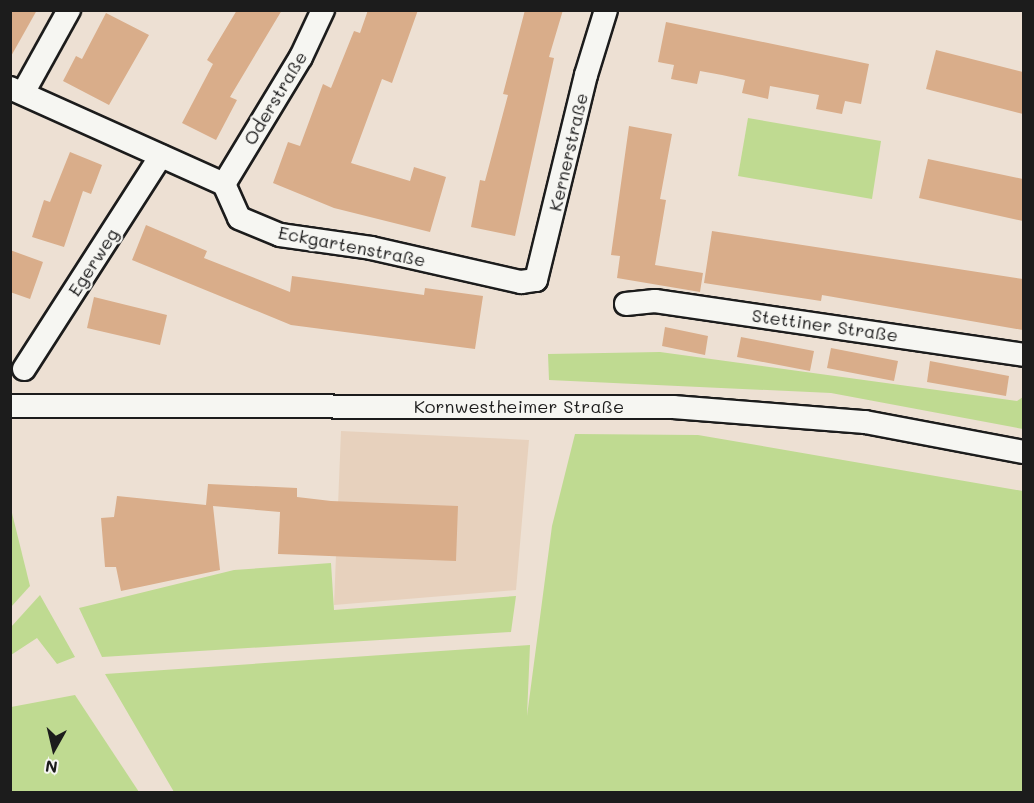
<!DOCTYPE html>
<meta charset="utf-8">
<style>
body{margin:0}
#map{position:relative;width:1034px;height:803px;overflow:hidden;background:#ede0d3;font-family:Mali,sans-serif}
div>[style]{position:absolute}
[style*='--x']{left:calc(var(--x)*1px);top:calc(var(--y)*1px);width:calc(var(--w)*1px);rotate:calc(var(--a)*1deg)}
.built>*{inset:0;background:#e7d1bd}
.green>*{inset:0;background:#bfda91}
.building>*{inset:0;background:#d9ad8a}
.roads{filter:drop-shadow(2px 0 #1c1c1c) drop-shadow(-2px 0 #1c1c1c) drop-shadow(0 2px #1c1c1c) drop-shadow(0 -2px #1c1c1c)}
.minor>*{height:22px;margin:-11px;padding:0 11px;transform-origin:11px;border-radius:11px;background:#f6f6f2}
span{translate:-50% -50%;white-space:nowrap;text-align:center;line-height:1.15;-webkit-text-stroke:4.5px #f6f6f2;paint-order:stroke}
.street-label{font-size:18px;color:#1c1c1c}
.frame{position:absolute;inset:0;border:12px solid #1c1c1c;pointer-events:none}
.north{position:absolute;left:24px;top:719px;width:60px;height:60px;-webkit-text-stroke:4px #f6f6f2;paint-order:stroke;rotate:188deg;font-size:16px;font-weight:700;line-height:24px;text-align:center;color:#1c1c1c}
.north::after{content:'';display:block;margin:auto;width:21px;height:27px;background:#1c1c1c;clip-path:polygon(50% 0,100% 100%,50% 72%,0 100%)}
</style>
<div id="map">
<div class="built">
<i style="clip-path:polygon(341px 431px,529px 440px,516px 590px,334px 605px)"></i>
</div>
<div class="green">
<i style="clip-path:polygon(748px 118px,881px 141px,872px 199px,738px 176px)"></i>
<i style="clip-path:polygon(660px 352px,1017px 401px,1023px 397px,1023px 429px,831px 393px,549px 380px,548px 354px)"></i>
<i style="clip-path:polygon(575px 434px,698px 435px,1023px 491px,1023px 792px,174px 792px,105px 674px,530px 645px,527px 716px,552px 526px)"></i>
<i style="clip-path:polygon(10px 505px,30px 586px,11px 607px,10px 607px)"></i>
<i style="clip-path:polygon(331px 563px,334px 610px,516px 596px,511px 632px,102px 657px,79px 608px,234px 570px)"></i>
<i style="clip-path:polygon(40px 595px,75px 657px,57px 664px,37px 638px,11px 655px,11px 627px)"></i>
<i style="clip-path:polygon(75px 695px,139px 792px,11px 792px,11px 707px)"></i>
</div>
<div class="building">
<i style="clip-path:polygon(10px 10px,37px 10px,10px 58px)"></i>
<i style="clip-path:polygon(237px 10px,282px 10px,230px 97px,237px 100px,216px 140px,182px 123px,213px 64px,207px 60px)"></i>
<i style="clip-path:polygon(368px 10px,418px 10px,392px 83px,382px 79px,351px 163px,410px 181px,414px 167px,446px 177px,430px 232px,334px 208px,273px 183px,288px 142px,300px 146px,323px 84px,331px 88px,354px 31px,360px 33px)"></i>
<i style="clip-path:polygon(525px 10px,563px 10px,549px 57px,554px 58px,515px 236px,471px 227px,480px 180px,485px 181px,508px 95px,503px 94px)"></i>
<i style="clip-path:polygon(106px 13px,149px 35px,109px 105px,63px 81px,76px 56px,82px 59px)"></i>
<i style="clip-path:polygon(666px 22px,869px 64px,861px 104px,845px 101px,842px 114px,816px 109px,819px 95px,770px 86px,768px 99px,742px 93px,745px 80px,722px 75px,700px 71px,697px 84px,671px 79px,674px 65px,658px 62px)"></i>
<i style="clip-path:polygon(936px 50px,1023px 72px,1023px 114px,926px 89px)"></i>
<i style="clip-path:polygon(629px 126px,672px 134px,660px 199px,666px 200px,655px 265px,703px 273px,700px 292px,617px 278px,620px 256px,611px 255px)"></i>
<i style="clip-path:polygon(70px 152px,102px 165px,91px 194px,83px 191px,64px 247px,32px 237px,44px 200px,50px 202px)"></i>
<i style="clip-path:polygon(928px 159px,1023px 179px,1023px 221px,919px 198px)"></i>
<i style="clip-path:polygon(146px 225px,207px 251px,204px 258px,290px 292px,292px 276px,424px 295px,425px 288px,483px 296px,475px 349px,291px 325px,132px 260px)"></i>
<i style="clip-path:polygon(712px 231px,1023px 279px,1023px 330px,822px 295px,821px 301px,704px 283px)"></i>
<i style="clip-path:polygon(10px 250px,43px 262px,30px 299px,10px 292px)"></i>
<i style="clip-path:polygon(94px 297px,167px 315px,160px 345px,87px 328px)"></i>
<i style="clip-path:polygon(665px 327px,708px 336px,705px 355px,662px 346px)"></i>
<i style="clip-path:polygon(741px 337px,814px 351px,810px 371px,737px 357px)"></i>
<i style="clip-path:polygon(831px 348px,898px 361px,894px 381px,827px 368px)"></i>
<i style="clip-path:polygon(930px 361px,1009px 376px,1006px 396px,927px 382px)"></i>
<i style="clip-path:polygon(208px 484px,297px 488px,297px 497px,331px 501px,458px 506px,456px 561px,278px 554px,280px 512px,213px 506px,220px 570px,121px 591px,116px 567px,105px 567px,101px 518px,114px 517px,117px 496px,206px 505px)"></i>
</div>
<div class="roads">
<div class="minor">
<i style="--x:10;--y:88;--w:235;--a:24.2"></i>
<i style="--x:224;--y:184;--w:37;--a:66"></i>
<i style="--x:239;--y:218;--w:44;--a:22.5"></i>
<i style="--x:280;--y:235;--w:92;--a:8.1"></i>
<i style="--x:371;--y:248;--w:154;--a:12.8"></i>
<i style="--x:521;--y:282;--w:15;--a:-8"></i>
<i style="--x:536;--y:280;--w:211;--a:-76.3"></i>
<i style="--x:586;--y:75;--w:68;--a:-72.9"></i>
<i style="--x:23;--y:93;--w:95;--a:-61"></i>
<i style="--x:224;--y:184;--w:149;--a:-58.8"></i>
<i style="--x:301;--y:57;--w:52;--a:-64.9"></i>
<i style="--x:626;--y:304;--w:29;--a:-6"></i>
<i style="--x:655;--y:301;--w:373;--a:8.3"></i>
<i style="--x:24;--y:369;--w:253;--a:-57.3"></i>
<i style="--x:10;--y:406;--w:663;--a:0.09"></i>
<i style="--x:673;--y:407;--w:193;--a:4.5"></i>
<i style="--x:865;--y:422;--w:162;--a:10.7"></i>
</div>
</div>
<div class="street-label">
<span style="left:275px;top:98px;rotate:-59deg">Oderstraße</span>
<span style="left:568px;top:152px;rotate:-77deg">Kernerstraße</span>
<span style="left:352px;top:246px;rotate:11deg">Eckgartenstraße</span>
<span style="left:93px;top:262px;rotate:-57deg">Egerweg</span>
<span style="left:825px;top:325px;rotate:8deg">Stettiner Straße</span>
<span style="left:519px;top:406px">Kornwestheimer Straße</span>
</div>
<div class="frame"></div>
<div class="north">N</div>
</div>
